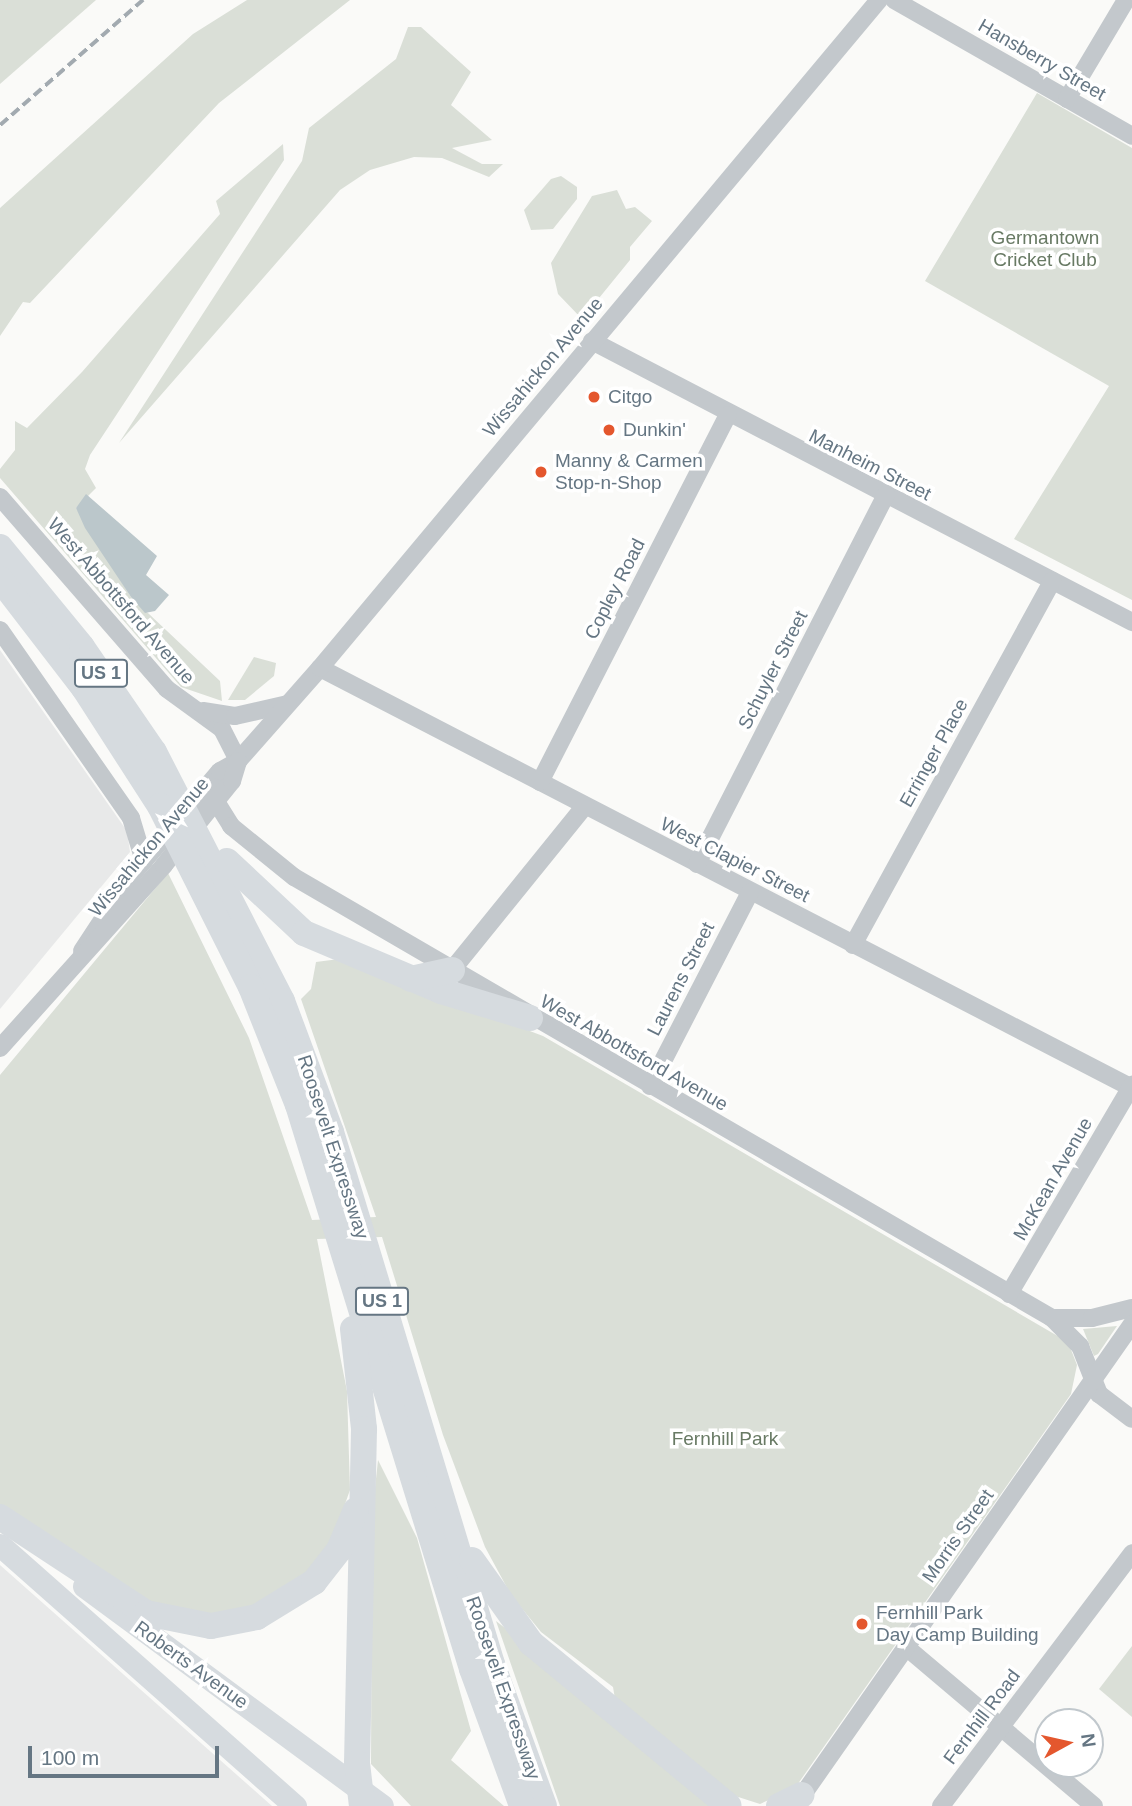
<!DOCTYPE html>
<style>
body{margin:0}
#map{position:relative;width:1132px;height:1806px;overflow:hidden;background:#fafaf8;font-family:Arial,sans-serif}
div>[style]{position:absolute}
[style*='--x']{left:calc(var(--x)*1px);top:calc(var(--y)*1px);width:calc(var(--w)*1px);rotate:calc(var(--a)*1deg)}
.built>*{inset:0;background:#e8e9e9}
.green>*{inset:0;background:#dadfd7}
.water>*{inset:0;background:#bbc7cb}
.minor>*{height:18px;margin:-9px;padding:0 9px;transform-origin:9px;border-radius:9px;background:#c3c8cc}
.major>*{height:23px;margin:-11.5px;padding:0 11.5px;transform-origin:11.5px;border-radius:11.5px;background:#d6dbdf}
.highway>*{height:26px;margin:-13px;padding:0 13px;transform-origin:13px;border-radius:13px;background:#d6dbdf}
.rail>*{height:3.5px;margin-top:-1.75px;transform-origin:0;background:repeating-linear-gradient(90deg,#a2aab0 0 10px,transparent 0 15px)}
.dots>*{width:19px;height:19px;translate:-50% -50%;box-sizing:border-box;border:4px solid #fff;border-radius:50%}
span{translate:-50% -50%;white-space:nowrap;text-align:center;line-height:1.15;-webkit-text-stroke:7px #fff;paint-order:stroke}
.shield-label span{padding:2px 5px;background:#fff;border:2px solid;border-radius:5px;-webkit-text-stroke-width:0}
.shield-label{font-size:18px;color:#657683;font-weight:700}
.street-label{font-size:19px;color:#657683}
.park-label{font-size:19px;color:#687a64}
.poi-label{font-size:19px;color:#657683}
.left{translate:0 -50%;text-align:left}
.north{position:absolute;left:1034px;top:1708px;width:70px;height:70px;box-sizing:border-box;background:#fff;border:2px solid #c1c8cd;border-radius:50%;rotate:82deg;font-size:19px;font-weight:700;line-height:28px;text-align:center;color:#657683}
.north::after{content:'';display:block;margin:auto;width:24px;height:32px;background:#e4572e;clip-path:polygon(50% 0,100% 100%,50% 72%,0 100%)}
.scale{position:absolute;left:28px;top:1746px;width:191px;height:32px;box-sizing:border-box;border:4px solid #657683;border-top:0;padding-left:9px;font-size:21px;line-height:24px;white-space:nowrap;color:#657683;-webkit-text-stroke:5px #fff;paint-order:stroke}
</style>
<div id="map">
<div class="built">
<i style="clip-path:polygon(0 650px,127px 831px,130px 852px,0 1009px)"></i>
<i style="clip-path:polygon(0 1565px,272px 1806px,0 1806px)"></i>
</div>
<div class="green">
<i style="clip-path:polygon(0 0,96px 0,0 84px)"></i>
<i style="clip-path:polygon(247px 0,350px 0,219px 103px,30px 303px,23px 302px,0 336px,0 208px,193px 34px)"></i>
<i style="clip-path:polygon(408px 27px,421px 27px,471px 72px,451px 105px,492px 140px,452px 148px,482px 164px,503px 164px,489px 177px,442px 158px,414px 157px,370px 170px,340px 190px,119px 443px,302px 161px,309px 128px,396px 59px)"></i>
<i style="clip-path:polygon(1037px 93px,1132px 148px,1132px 600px,1014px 539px,1109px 386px,925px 281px)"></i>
<i style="clip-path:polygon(283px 144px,284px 160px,90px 455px,85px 469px,96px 488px,76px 508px,131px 597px,220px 681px,222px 701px,181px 687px,0 478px,0 469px,15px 450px,15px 421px,27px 428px,82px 372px,220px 214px,216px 201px)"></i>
<i style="clip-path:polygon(561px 176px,577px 187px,577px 199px,553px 229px,531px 230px,524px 210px,551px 179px)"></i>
<i style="clip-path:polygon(617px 190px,626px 209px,635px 207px,652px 221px,630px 247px,630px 260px,582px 319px,558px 294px,551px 263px,592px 196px)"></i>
<i style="clip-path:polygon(254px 657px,276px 663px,274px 676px,245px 700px,228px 700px)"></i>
<i style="clip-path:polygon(168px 873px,249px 1038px,312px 1220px,376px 1217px,301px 999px,311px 989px,316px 962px,339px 959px,543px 1036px,1068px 1342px,1077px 1365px,1071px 1394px,795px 1788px,760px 1804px,732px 1795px,615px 1699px,613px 1687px,541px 1632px,511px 1595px,485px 1547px,443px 1435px,382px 1237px,317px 1239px,347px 1391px,350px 1490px,325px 1560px,259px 1611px,167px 1615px,0 1506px,0 1075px)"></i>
<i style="clip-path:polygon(1117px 1326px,1098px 1354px,1094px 1356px,1083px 1329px)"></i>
<i style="clip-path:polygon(378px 1460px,417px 1538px,471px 1731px,451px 1760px,504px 1806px,411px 1806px,371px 1764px,372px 1516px)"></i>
<i style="clip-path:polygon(496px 1621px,505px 1628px,711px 1806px,560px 1806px)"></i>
<i style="clip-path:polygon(1132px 1646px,1132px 1717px,1099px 1689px)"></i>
</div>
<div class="water">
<i style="clip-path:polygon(86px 494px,157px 556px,146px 575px,169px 595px,155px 611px,145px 613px,131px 597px,85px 528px,76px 508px)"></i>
</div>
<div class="minor">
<i style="--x:894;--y:0;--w:274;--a:29.7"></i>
<i style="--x:1067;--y:99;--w:115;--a:-59.2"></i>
<i style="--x:592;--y:341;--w:609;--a:27.49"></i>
<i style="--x:0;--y:497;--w:254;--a:49"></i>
<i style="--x:167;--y:689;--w:68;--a:36"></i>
<i style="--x:222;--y:729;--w:36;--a:63"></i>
<i style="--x:0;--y:630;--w:229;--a:55.1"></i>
<i style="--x:131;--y:818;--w:45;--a:73.2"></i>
<i style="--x:320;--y:668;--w:914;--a:27.35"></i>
<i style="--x:203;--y:711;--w:32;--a:9"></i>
<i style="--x:235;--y:716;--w:54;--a:-12.8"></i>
<i style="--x:540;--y:782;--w:412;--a:-62.9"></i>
<i style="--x:215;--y:800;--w:31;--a:58"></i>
<i style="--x:231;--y:826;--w:81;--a:39"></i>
<i style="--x:294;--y:877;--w:877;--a:30.19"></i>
<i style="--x:1052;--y:1318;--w:40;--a:45"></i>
<i style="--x:1080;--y:1346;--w:52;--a:68.4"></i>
<i style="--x:1099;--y:1394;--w:41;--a:37.1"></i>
<i style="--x:697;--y:864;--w:415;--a:-62.9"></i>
<i style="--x:853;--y:945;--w:415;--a:-61.3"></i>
<i style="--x:82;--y:951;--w:91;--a:-56.7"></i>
<i style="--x:132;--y:875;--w:136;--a:-49.8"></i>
<i style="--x:220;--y:771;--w:21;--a:-29"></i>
<i style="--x:238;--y:761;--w:124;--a:-48.6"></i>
<i style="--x:320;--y:668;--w:871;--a:-50.08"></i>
<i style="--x:452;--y:970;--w:211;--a:-51"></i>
<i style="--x:0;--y:1048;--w:246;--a:-48.1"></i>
<i style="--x:164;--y:865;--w:108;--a:-51"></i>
<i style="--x:232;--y:781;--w:21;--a:-73"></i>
<i style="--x:650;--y:1086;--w:218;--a:-62.7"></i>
<i style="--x:1009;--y:1294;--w:243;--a:-59.5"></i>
<i style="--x:1052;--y:1318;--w:40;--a:0"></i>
<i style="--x:1092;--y:1318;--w:41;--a:-14"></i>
<i style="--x:906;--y:1647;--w:246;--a:40.2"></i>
<i style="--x:797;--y:1803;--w:585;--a:-55.03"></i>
<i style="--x:941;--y:1806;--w:317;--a:-52.9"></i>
</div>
<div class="major">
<i style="--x:0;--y:1545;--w:394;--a:41.5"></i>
<i style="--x:84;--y:1586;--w:370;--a:36.4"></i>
</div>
<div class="highway">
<i style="--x:0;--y:547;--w:129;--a:50.6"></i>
<i style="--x:82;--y:647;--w:127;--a:55.6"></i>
<i style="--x:154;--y:752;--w:280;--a:62.8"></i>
<i style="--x:282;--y:1001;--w:140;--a:69.5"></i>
<i style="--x:331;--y:1132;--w:556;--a:73.16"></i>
<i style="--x:492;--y:1664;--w:151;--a:69.9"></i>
<i style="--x:0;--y:579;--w:138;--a:52.4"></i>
<i style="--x:84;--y:688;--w:140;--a:57.2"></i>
<i style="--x:160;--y:806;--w:203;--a:63.3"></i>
<i style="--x:251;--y:987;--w:127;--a:68.3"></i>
<i style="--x:298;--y:1105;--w:590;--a:72.85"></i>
<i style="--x:472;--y:1669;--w:146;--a:69.9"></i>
<i style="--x:227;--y:861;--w:105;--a:43.1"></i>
<i style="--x:304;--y:933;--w:149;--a:22.9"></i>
<i style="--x:441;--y:991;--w:93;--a:16.9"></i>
<i style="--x:411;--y:979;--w:42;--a:-12.4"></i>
<i style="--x:353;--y:1329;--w:101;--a:83.7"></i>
<i style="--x:364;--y:1429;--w:334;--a:91.2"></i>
<i style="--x:357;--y:1763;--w:43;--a:83.4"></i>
<i style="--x:0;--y:1517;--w:175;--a:33.3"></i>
<i style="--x:146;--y:1613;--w:66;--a:11.3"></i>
<i style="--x:211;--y:1626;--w:47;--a:-11.1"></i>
<i style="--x:257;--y:1617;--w:67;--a:-31.6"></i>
<i style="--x:314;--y:1582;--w:41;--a:-52"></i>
<i style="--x:339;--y:1550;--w:43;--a:-67"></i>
<i style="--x:472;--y:1560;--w:102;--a:54.6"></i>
<i style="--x:531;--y:1643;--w:256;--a:39.5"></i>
<i style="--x:779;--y:1806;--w:25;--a:-26"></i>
</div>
<div class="rail">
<i style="--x:0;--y:125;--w:190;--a:-41.2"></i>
</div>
<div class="dots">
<i style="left:594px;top:397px;background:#e4572e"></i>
<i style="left:609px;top:430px;background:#e4572e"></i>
<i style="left:541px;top:472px;background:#e4572e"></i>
<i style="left:862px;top:1624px;background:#e4572e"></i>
</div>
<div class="shield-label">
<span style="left:101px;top:673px">US 1</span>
<span style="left:382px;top:1301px">US 1</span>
</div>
<div class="street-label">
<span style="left:1042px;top:60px;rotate:30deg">Hansberry Street</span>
<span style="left:543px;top:367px;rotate:-50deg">Wissahickon Avenue</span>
<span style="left:870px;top:465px;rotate:27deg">Manheim Street</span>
<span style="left:615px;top:589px;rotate:-63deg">Copley Road</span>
<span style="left:121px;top:601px;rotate:49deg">West Abbottsford Avenue</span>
<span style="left:773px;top:670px;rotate:-63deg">Schuyler Street</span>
<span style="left:934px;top:753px;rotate:-61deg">Erringer Place</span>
<span style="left:149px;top:847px;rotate:-50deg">Wissahickon Avenue</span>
<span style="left:735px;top:860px;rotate:27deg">West Clapier Street</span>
<span style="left:681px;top:979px;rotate:-63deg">Laurens Street</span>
<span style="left:634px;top:1053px;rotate:30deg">West Abbottsford Avenue</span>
<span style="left:333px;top:1147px;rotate:72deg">Roosevelt Expressway</span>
<span style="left:1053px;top:1179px;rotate:-60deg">McKean Avenue</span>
<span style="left:958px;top:1536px;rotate:-55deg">Morris Street</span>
<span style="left:191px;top:1665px;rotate:36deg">Roberts Avenue</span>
<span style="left:503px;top:1688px;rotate:71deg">Roosevelt Expressway</span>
<span style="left:982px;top:1717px;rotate:-53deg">Fernhill Road</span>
</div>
<div class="park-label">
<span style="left:1045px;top:249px">Germantown<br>Cricket Club</span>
<span style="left:725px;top:1439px">Fernhill Park</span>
</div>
<div class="poi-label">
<span class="left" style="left:608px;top:397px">Citgo</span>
<span class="left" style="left:623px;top:430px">Dunkin'</span>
<span class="left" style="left:555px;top:472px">Manny &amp; Carmen<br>Stop-n-Shop</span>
<span class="left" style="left:876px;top:1624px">Fernhill Park<br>Day Camp Building</span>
</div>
<div class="north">N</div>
<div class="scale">100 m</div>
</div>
